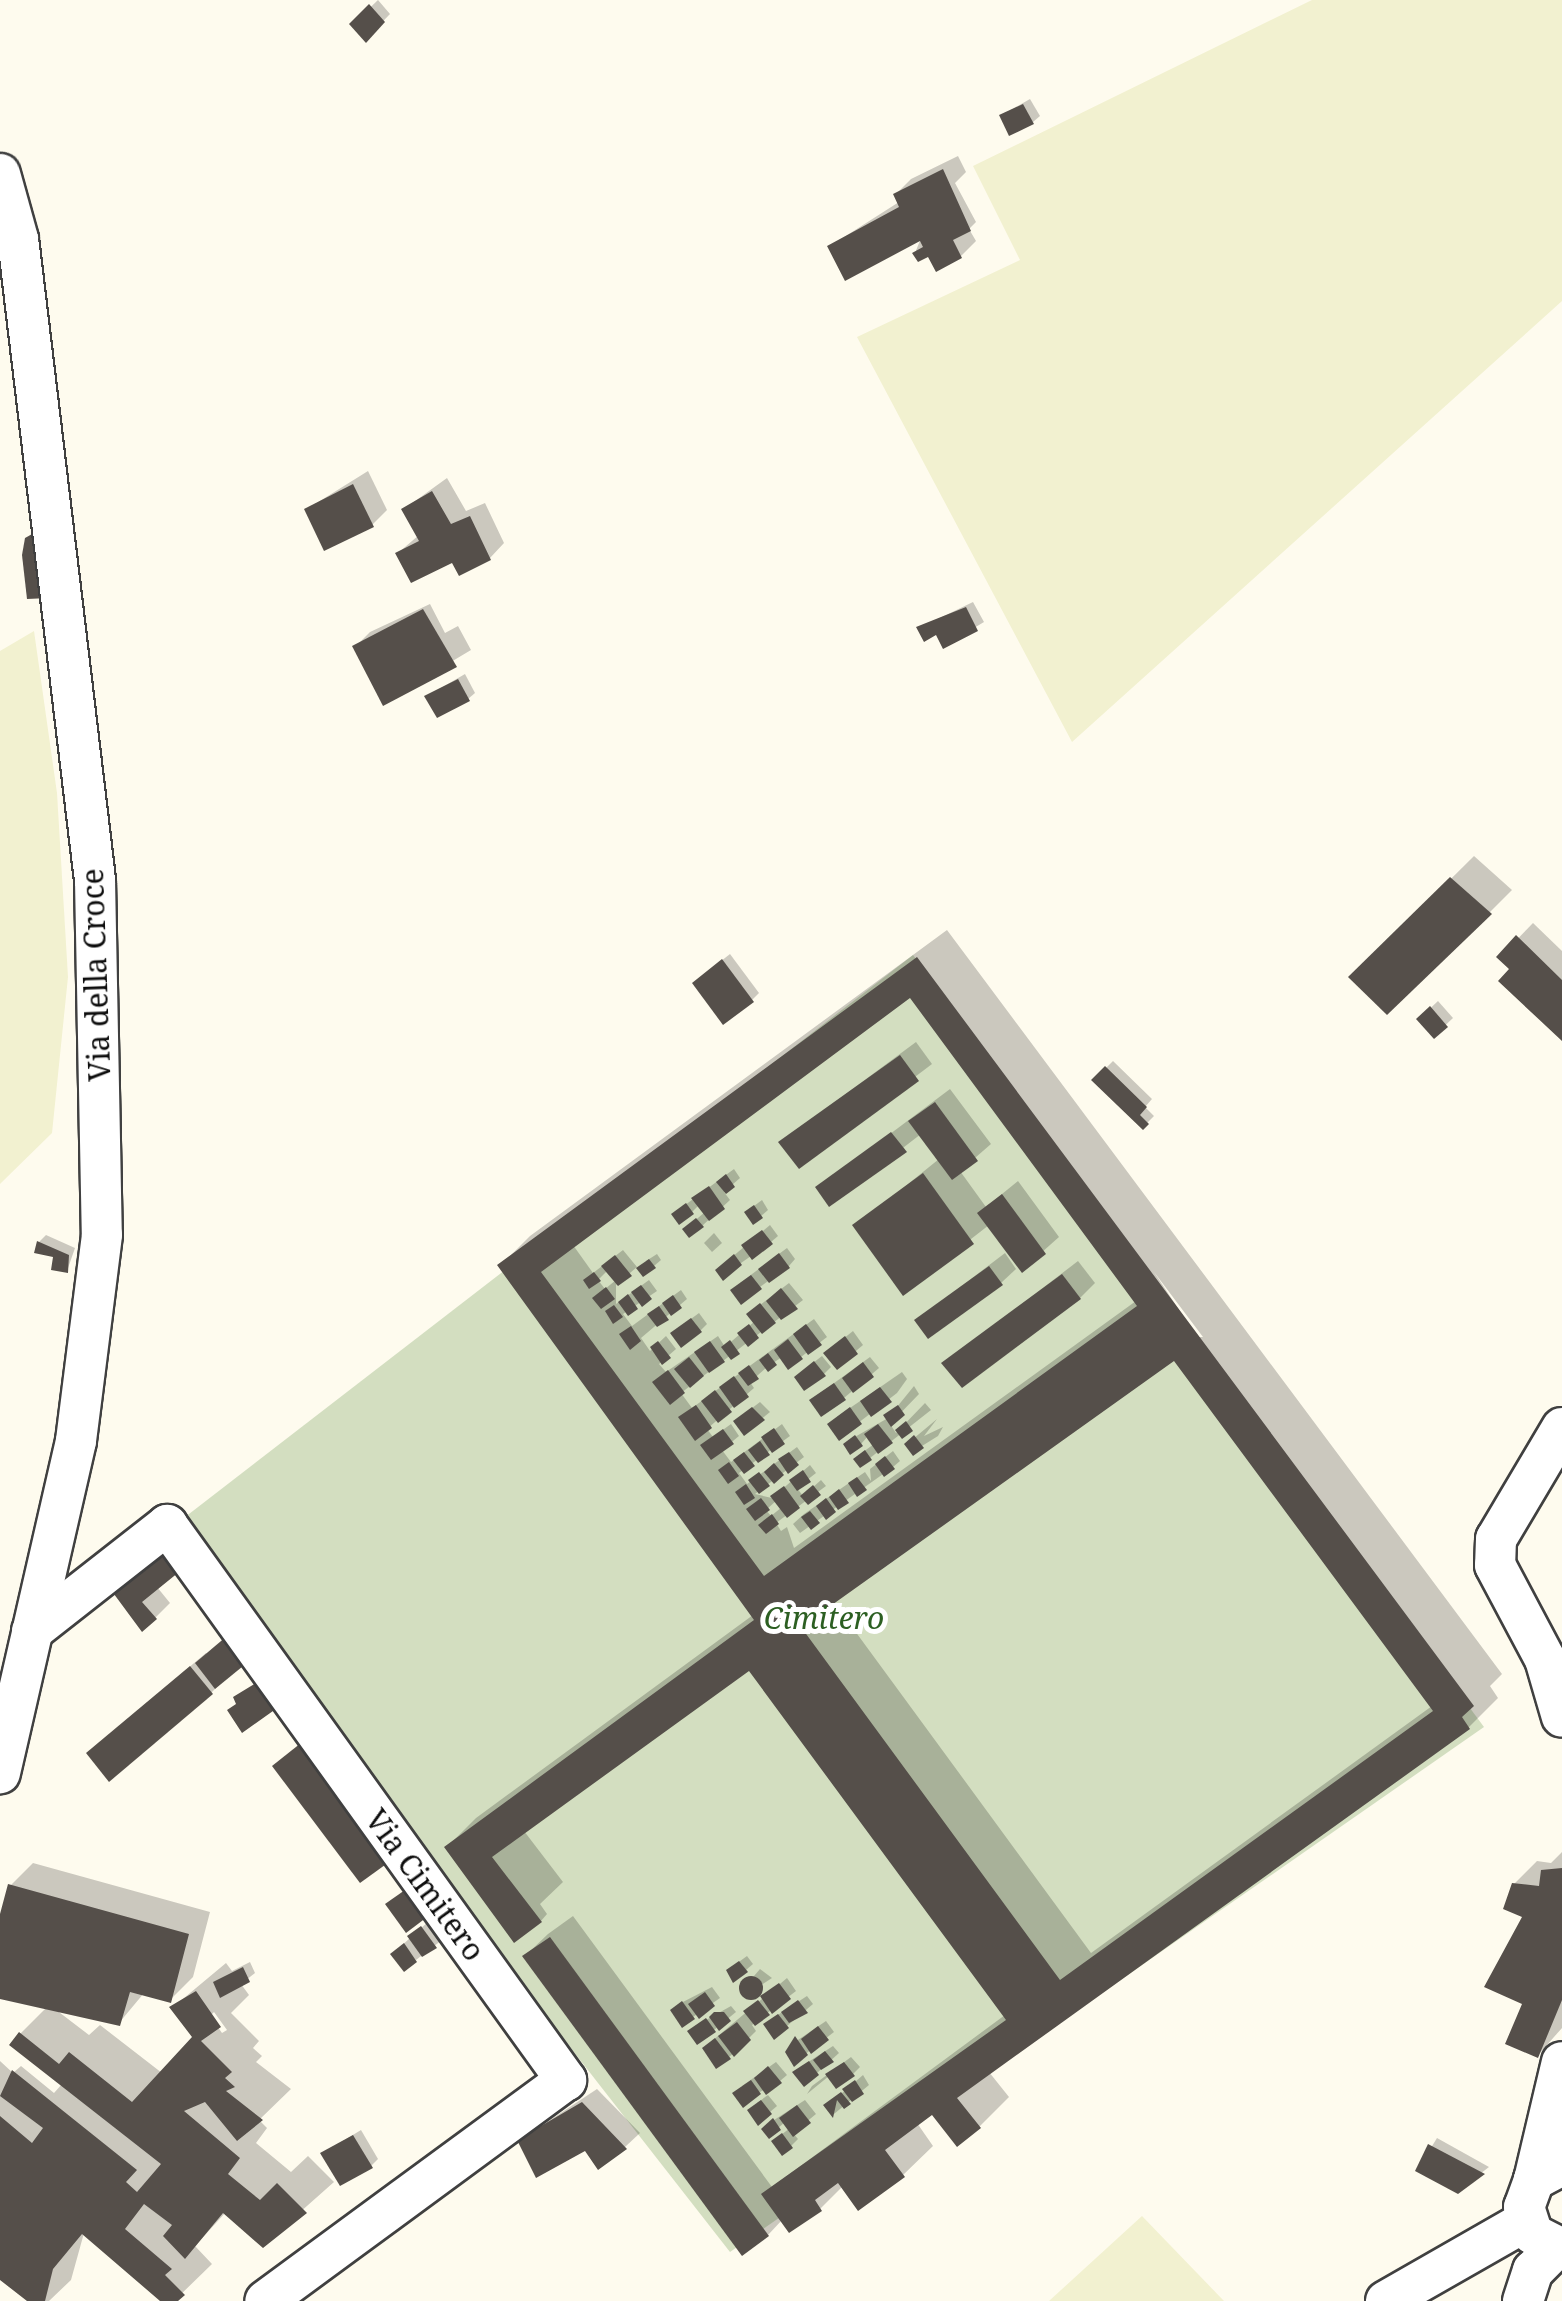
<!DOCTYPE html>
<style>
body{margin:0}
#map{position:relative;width:1562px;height:2301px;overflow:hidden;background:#fefbee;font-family:"Noto Serif",serif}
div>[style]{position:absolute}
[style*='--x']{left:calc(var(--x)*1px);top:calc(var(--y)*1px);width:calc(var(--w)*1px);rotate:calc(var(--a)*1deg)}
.farmland>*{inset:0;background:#f2f1d0}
.cemetery>*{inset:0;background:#d3dec0}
.shadow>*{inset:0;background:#0003}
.building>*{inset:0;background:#554f4a}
.round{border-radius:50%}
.roads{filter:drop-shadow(2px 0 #404040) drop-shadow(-2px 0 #404040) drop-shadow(0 2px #404040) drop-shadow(0 -2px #404040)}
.minor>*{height:40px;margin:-20px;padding:0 20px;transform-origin:20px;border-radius:20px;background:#fff}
span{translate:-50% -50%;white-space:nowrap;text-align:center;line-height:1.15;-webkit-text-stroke:10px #fff;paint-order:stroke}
.street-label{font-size:30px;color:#0d0d0d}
.park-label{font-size:30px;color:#2c5f22;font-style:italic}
</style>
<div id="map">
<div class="farmland">
<i style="clip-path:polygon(1312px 0,1562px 0,1562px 301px,1072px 742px,857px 337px,1020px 260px,973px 166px)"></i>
<i style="clip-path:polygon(34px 631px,57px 793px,68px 977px,52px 1133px,0 1184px,0 651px)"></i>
<i style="clip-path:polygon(1142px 2216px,1224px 2301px,1049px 2301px)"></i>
</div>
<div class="cemetery">
<i style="clip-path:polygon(913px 955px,1484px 1727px,730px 2252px,167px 1531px)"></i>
</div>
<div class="shadow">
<i style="clip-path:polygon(378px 0,390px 14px,366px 39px,353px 24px)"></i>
<i style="clip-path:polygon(1030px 99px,1040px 116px,1033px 122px,1002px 115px)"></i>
<i style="clip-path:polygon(958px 156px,966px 172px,955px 183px,976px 222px,969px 229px,976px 241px,961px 256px,915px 253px,921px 238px,830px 246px,899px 202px,896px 194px,911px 179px)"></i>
<i style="clip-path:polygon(368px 471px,387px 510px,372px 525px,307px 509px)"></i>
<i style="clip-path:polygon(447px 478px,466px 511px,485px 503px,504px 543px,490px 558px,398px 553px,419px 535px,404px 509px)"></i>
<i style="clip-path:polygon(973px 602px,984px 622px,944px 646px,937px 631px,919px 628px)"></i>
<i style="clip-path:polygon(430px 604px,445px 633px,458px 626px,471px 650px,384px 702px,355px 647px,370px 632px)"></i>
<i style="clip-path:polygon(465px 674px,475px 693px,468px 699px,427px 696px)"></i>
<i style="clip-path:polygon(1474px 856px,1512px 890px,1490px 912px,1352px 977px)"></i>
<i style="clip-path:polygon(1533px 923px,1562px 951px,1562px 1038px,1500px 957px)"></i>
<i style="clip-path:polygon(evenodd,947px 930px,1502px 1674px,1490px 1686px,1498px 1698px,1469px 1727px,989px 2072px,1009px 2097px,979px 2127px,933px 2112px,917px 2123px,933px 2146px,903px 2175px,843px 2186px,820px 2209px,783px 2219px,768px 2235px,525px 1956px,548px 1934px,573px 1916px,772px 2187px,1005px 2015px,749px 1667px,524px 1831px,563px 1882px,540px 1904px,547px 1914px,541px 1921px,447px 1847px,476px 1818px,753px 1615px,501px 1265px,530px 1236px,947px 930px,911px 995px,1136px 1301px,794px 1548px,787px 1527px,781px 1531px,776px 1523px,826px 1486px,821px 1480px,803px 1496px,797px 1488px,816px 1473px,810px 1465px,772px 1498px,755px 1494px,804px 1457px,797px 1447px,747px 1484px,739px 1473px,790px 1436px,782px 1424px,731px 1462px,722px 1450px,739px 1436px,731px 1424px,713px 1437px,707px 1429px,754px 1388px,750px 1382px,767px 1367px,782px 1357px,801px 1357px,827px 1337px,814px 1319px,692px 1408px,681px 1393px,803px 1300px,789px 1283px,756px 1308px,755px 1321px,725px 1347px,718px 1336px,666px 1372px,659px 1364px,676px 1349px,666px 1336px,650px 1351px,641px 1338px,687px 1299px,681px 1290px,632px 1326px,623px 1314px,657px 1291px,649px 1280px,616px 1304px,616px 1285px,637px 1267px,623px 1250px,593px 1273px,573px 1245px,911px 995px,947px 930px,608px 1270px,616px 1280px,605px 1289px,598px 1280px,608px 1270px,947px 930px,1154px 1272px,1203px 1337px,1197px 1337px,1154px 1272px,947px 930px,1175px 1357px,1432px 1706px,1091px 1953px,833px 1601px,1175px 1357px,947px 930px,777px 1500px,782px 1507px,771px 1516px,766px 1510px,777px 1500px)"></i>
<i style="clip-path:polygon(730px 954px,759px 993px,752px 1000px,702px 976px)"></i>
<i style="clip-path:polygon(1438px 1001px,1453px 1018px,1434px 1036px,1419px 1019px)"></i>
<i style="clip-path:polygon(916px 1042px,932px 1064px,799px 1165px,781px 1142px)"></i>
<i style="clip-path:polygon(1113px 1061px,1152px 1099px,1145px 1107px,1154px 1116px,1143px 1127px,1094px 1080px)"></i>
<i style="clip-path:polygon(950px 1089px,991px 1144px,960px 1171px,986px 1207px,1018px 1181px,1059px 1237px,1023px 1269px,989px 1225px,903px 1292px,856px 1226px,939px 1159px,921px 1134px,830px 1204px,818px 1188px)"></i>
<i style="clip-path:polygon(734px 1169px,740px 1178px,724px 1192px,730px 1200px,702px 1226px,692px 1223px,705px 1212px,699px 1205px,692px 1212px,681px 1208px)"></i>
<i style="clip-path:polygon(762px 1200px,768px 1210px,761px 1216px,754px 1206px)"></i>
<i style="clip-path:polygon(770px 1225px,778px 1236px,771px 1242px,741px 1263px,725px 1263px)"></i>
<i style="clip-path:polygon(714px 1233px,722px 1243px,712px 1252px,704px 1243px)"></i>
<i style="clip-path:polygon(46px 1235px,75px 1248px,67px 1271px,39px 1242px)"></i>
<i style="clip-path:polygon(787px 1248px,795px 1259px,789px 1266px,760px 1287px,740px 1283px)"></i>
<i style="clip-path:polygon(1005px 1253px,1016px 1269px,1001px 1283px,917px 1320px)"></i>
<i style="clip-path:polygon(657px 1254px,661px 1260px,654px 1266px,646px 1261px)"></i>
<i style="clip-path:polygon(1078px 1261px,1095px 1283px,1080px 1298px,945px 1363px)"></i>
<i style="clip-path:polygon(699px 1313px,707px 1324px,700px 1331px,680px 1327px)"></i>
<i style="clip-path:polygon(853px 1331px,863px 1345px,837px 1367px,833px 1347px)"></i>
<i style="clip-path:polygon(822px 1356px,831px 1367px,824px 1374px,804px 1370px)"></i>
<i style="clip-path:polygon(870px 1357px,879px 1368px,844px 1398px,819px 1394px)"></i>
<i style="clip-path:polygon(902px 1372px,907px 1379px,897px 1393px,840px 1437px,837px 1417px)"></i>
<i style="clip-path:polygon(914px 1386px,919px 1394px,890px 1424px,896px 1433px,925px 1403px,931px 1410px,870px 1458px,863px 1452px,874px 1444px,868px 1436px,861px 1444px,853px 1438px,888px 1418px)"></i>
<i style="clip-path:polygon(760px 1402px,770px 1412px,745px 1432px,743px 1415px)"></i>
<i style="clip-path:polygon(937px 1419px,924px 1436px,943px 1427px,938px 1436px,922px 1446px,907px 1444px)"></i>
<i style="clip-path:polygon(893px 1451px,900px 1461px,893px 1467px,800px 1533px,793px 1524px,804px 1514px,865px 1472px,871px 1481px,870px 1469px)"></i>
<i style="clip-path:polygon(157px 1587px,170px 1603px,155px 1618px,115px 1590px)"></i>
<i style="clip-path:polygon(206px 1653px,226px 1678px,211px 1693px,104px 1739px)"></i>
<i style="clip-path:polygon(1562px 1852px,1562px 2028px,1538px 2055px,1525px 2003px,1525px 1915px,1514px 1884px,1537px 1861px,1551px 1863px)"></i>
<i style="clip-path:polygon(evenodd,33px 1863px,210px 1912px,193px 1977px,170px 2000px,144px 1993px,119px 2023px,51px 2006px,89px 2035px,100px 2025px,162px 2073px,195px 2037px,172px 2008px,226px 1963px,232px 1971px,250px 1962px,255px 1973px,241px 1984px,249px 1995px,231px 2013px,259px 2041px,253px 2048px,262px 2056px,256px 2062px,291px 2089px,259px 2120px,267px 2128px,256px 2143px,291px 2172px,308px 2156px,334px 2182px,263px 2245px,226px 2212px,195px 2246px,212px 2264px,174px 2301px,164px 2301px,84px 2233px,71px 2280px,49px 2301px,31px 2301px,0 2277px,0 2061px,13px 2073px,21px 2066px,54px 2093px,62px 2084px,20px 2034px,49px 2005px,0 1996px,0 1924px,10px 1886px,33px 1863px,214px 2012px,227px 2030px,222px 2033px,210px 2016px,214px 2012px)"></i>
<i style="clip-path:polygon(429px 1921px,442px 1940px,416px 1960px,400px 1947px)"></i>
<i style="clip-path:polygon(747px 1956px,753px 1964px,746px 1970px,736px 1964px)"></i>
<i style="clip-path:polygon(760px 1969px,772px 1978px,746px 1995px,754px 1976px)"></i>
<i style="clip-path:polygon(787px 1978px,796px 1991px,752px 2025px,756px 2031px,734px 2053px,729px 2057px,712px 2041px)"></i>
<i style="clip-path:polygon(712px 1987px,720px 1998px,693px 2017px,679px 2004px)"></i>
<i style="clip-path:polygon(807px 1996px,813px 2004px,787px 2026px,773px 2018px)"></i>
<i style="clip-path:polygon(731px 2006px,736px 2012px,714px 2030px,697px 2025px)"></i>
<i style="clip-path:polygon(826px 2021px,834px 2032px,795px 2062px,789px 2046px)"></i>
<i style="clip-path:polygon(833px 2046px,839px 2053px,817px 2073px,802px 2066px)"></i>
<i style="clip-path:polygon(851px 2057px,860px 2067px,853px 2074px,829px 2076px,807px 2094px,812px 2086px)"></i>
<i style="clip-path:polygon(776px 2062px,787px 2075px,780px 2081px,760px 2092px,742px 2086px)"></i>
<i style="clip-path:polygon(863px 2075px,869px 2085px,834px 2114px,827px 2106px)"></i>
<i style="clip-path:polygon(597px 2089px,640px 2133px,625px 2147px,520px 2140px)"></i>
<i style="clip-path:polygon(768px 2095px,777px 2106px,770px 2112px,757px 2103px)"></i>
<i style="clip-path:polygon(805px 2100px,816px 2114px,793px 2133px,798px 2139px,791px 2146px,781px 2135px,790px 2128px,785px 2122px,769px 2136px,771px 2122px)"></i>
<i style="clip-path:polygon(361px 2130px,378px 2159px,371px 2166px,323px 2153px)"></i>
<i style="clip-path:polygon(1437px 2138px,1489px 2167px,1458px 2191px,1418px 2169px)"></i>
</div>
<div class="building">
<i style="clip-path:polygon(369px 4px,385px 22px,366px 43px,349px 24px)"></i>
<i style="clip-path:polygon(1023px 104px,1034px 124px,1009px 136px,999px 115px)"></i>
<i style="clip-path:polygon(943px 169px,971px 231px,953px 240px,962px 258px,936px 272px,928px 257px,918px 262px,912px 253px,923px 247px,920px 241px,845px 281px,827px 246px,899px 207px,893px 194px)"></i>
<i style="clip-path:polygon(353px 484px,374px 527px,324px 551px,304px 509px)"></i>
<i style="clip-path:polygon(432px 491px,451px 524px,470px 516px,491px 560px,459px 576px,452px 563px,411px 583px,395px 553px,419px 541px,401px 509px)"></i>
<i style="clip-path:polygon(34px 533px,49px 598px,27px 599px,22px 555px,25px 538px)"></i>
<i style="clip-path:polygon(966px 607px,978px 631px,943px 649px,936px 635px,924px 642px,916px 627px)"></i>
<i style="clip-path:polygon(423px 609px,457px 667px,383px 706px,352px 646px)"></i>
<i style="clip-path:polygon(458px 679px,470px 701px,437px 718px,424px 696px)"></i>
<i style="clip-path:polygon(1450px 877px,1492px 914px,1387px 1015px,1348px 977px)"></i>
<i style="clip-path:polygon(1516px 935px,1562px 980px,1562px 1041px,1498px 981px,1509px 969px,1496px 957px)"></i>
<i style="clip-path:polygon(evenodd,917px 957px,1474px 1706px,1462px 1717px,1470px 1729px,957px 2098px,981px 2128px,957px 2147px,932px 2115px,885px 2150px,905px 2177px,858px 2211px,838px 2183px,815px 2200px,822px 2211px,789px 2233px,761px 2194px,1006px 2020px,749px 1671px,492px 1857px,542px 1922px,514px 1943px,444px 1847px,754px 1620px,497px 1265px,917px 957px,910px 998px,1137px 1306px,764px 1576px,541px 1272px,910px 998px,917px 957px,1174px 1361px,1433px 1711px,1060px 1980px,801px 1627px,1174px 1361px)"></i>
<i style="clip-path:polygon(722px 959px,754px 1002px,723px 1025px,692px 983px)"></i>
<i style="clip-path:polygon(1430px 1006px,1448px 1027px,1434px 1039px,1416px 1019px)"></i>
<i style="clip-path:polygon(900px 1055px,919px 1081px,799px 1169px,778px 1142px)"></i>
<i style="clip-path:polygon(1105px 1066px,1147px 1107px,1140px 1115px,1149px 1124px,1143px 1130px,1091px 1080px)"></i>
<i style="clip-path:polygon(935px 1102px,978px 1161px,952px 1180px,908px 1121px)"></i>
<i style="clip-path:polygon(891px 1132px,907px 1152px,829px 1207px,815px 1187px)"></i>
<i style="clip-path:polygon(923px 1173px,974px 1244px,903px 1296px,852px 1225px)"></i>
<i style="clip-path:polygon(726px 1174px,735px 1187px,726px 1194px,716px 1182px)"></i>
<i style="clip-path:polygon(709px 1186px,725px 1209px,709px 1221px,691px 1198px)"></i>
<i style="clip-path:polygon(1002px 1194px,1046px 1254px,1022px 1273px,977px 1213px)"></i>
<i style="clip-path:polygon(686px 1203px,694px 1214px,679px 1225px,671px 1214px)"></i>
<i style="clip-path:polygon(754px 1205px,763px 1218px,753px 1225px,744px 1212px)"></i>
<i style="clip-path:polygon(696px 1218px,704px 1227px,689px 1238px,682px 1229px)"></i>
<i style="clip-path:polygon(762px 1230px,773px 1244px,752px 1260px,741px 1245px)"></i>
<i style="clip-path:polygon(37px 1241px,69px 1255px,68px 1273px,51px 1270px,53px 1257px,34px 1253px)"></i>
<i style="clip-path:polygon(779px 1253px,790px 1268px,769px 1283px,758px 1269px)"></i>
<i style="clip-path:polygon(734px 1254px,742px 1265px,723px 1281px,715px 1270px)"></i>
<i style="clip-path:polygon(615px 1255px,632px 1276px,618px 1286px,601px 1266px)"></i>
<i style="clip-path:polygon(649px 1259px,656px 1268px,643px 1277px,636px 1268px)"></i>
<i style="clip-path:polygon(989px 1266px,1003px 1285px,928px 1339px,914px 1320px)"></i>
<i style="clip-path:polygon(594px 1272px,601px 1281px,589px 1289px,583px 1280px)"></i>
<i style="clip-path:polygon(1062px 1274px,1081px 1299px,962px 1388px,941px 1363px)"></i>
<i style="clip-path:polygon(751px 1275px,762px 1289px,741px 1305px,730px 1290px)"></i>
<i style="clip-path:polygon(641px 1285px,652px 1299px,642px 1307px,631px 1292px)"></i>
<i style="clip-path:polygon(606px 1287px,615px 1299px,601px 1309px,592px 1298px)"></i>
<i style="clip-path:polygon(781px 1288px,798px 1309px,781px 1320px,766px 1301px)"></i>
<i style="clip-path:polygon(628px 1294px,638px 1309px,628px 1316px,618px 1302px)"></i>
<i style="clip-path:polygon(673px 1295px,682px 1308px,671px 1316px,662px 1303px)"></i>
<i style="clip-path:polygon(760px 1303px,776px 1323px,762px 1334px,746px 1314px)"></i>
<i style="clip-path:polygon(614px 1305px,623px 1317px,613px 1324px,605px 1311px)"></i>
<i style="clip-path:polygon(659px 1306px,669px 1320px,657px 1327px,647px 1314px)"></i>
<i style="clip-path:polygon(691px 1318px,702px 1332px,681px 1348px,670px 1333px)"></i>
<i style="clip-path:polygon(749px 1324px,759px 1338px,748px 1347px,737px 1333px)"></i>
<i style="clip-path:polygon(806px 1324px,822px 1345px,808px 1355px,793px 1334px)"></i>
<i style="clip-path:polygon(631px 1326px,641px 1341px,630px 1350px,619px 1334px)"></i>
<i style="clip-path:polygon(845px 1336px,858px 1354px,837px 1370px,823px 1353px)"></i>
<i style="clip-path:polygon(788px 1339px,803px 1359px,788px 1370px,774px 1350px)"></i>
<i style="clip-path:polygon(730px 1340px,740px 1354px,731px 1360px,721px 1347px)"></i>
<i style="clip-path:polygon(658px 1341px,671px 1358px,662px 1365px,650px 1347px)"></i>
<i style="clip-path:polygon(710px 1341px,725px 1362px,709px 1373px,694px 1352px)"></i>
<i style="clip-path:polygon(768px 1353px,777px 1365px,768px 1372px,759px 1360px)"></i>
<i style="clip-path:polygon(689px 1357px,704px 1376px,690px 1388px,674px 1369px)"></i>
<i style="clip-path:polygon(814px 1361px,826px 1376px,804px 1391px,794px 1377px)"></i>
<i style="clip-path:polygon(863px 1362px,874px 1377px,853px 1393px,842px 1378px)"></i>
<i style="clip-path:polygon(749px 1365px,759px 1379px,748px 1386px,738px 1373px)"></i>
<i style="clip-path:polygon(668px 1370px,685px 1393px,670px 1405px,652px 1382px)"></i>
<i style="clip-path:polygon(734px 1376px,749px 1397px,734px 1408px,719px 1387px)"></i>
<i style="clip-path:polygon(834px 1383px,846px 1400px,821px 1417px,809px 1400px)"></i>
<i style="clip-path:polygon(880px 1387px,892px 1402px,871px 1417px,860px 1401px)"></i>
<i style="clip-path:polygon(715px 1390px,732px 1412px,718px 1423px,701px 1401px)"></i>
<i style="clip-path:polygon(696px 1405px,712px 1428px,695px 1441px,678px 1417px)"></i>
<i style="clip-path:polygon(898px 1405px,905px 1415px,891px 1427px,883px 1415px)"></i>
<i style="clip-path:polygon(752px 1407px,765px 1420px,744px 1436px,733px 1421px)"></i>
<i style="clip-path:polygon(850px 1407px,862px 1424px,839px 1441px,827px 1424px)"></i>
<i style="clip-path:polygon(906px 1421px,913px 1431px,902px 1439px,895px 1430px)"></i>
<i style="clip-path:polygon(878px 1424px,893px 1443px,878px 1454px,864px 1434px)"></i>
<i style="clip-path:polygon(774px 1428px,785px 1444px,772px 1453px,761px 1437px)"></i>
<i style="clip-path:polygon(723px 1429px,734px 1444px,711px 1460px,700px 1445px)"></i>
<i style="clip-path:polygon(855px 1435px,863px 1446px,850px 1455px,843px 1444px)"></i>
<i style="clip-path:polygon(914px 1435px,924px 1448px,913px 1456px,904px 1444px)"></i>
<i style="clip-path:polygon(760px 1441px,770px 1455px,758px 1463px,748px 1450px)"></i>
<i style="clip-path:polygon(865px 1450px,872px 1460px,860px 1468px,853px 1459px)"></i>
<i style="clip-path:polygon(744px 1452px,755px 1466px,744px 1474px,733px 1460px)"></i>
<i style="clip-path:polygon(789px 1452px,799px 1465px,788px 1474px,778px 1459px)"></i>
<i style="clip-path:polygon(885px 1456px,895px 1469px,884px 1477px,875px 1464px)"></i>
<i style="clip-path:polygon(729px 1462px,739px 1476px,728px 1484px,718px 1470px)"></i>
<i style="clip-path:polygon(774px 1463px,784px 1475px,774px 1484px,764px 1472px)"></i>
<i style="clip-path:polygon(803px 1470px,811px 1482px,797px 1491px,789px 1480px)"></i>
<i style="clip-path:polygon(759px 1472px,770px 1486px,759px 1494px,748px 1480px)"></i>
<i style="clip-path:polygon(857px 1477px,867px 1490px,857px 1497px,848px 1483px)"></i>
<i style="clip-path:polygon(746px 1484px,755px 1498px,744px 1505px,735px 1492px)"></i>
<i style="clip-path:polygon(813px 1485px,821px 1495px,808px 1505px,800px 1496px)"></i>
<i style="clip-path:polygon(784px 1486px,800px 1508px,787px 1518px,770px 1496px)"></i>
<i style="clip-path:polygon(839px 1489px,849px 1503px,838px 1510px,829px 1497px)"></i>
<i style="clip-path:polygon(761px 1498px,770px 1510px,755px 1521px,746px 1509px)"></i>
<i style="clip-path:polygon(826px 1498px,836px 1512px,826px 1520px,816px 1506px)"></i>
<i style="clip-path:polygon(810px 1511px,820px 1523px,811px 1530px,801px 1517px)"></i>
<i style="clip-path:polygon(772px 1514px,779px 1524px,766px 1534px,758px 1525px)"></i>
<i style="clip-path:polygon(163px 1550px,179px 1572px,142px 1602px,157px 1619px,142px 1632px,111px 1590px)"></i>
<i style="clip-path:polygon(227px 1636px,248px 1662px,215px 1689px,195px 1663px)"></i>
<i style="clip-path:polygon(190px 1666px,213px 1694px,109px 1782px,86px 1753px)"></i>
<i style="clip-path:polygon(261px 1680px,280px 1706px,242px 1733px,227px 1710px,236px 1704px,233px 1697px)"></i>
<i style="clip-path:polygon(306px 1739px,396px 1857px,360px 1883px,272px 1766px)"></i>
<i style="clip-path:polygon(1562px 1868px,1562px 2000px,1538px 2058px,1505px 2044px,1522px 2004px,1484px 1987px,1522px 1917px,1503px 1909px,1512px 1883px,1539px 1886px,1541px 1870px)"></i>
<i style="clip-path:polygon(415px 1883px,435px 1911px,406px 1933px,385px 1904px)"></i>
<i style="clip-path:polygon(8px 1884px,189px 1934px,171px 2003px,130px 1992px,120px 2026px,0 1999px,0 1914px)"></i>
<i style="clip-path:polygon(421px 1926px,437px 1948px,422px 1957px,407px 1936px)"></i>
<i style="clip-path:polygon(550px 1937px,769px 2236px,742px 2256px,522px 1956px)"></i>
<i style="clip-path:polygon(404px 1943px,417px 1962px,404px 1972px,390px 1954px)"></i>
<i style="clip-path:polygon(739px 1961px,748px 1972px,733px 1983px,726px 1970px)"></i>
<i style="clip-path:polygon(243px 1967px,250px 1982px,220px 1998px,213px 1982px)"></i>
<i class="round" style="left:739px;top:1976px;width:24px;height:24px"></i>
<i style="clip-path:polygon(779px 1983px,791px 1999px,772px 2014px,760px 1996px)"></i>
<i style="clip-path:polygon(196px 1991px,221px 2027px,201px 2041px,232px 2072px,225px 2078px,235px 2087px,226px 2091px,263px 2120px,237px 2141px,205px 2102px,184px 2111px,240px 2158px,228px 2174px,260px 2200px,277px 2183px,307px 2213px,263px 2248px,223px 2213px,185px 2259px,163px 2236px,172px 2225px,144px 2204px,125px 2229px,172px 2269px,165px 2275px,185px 2295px,178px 2301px,160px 2301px,82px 2234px,53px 2269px,45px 2301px,27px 2301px,0 2280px,0 2116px,32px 2143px,43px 2128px,0 2096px,12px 2070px,137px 2170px,126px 2182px,137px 2192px,161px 2164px,9px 2045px,19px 2032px,59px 2064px,69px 2052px,132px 2102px,192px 2037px,169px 2007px)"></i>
<i style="clip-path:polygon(705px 1992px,715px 2006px,699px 2019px,688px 2004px)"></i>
<i style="clip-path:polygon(758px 2000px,770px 2015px,755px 2026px,743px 2011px)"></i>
<i style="clip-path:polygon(798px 2000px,808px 2013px,789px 2023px,781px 2012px)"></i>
<i style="clip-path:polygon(682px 2001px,695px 2019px,682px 2028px,670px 2010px)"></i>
<i style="clip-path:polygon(714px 2012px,724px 2012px,731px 2021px,719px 2031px,709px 2017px)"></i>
<i style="clip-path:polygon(778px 2014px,789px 2028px,774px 2040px,763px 2024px)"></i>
<i style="clip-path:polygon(706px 2018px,716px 2032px,697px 2045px,687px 2031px)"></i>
<i style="clip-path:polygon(737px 2022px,751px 2040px,734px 2057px,718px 2036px)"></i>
<i style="clip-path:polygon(818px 2026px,829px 2040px,811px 2054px,801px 2039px)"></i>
<i style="clip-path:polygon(795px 2036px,808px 2055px,794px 2067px,785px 2052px)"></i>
<i style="clip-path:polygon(715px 2038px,731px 2059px,716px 2069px,702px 2048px)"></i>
<i style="clip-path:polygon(825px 2051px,834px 2062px,821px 2070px,813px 2060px)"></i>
<i style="clip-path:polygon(809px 2061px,819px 2075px,804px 2087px,792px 2072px)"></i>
<i style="clip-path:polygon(844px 2062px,855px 2076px,836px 2089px,825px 2074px)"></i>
<i style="clip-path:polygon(768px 2066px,782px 2083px,766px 2095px,754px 2078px)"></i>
<i style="clip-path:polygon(751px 2080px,761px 2094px,743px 2108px,732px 2093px)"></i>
<i style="clip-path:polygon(855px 2080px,864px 2094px,852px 2102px,842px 2089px)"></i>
<i style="clip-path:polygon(841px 2092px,851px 2104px,844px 2109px,837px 2100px,833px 2118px,823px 2105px)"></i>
<i style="clip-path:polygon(761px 2100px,772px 2114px,758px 2126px,747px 2110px)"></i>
<i style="clip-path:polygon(582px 2102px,627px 2149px,598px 2170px,585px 2151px,536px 2178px,517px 2140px)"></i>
<i style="clip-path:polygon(797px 2105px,811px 2123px,793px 2137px,779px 2118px)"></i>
<i style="clip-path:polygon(773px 2118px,781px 2130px,769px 2139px,761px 2129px)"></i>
<i style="clip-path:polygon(782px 2133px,793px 2148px,782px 2156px,771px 2141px)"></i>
<i style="clip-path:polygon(353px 2135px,373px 2168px,340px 2186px,320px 2153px)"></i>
<i style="clip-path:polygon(1428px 2144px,1485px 2174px,1458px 2194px,1415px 2171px)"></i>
</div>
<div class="roads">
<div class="minor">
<i style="--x:0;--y:174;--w:67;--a:74.5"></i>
<i style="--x:18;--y:239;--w:646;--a:83.15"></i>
<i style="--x:95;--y:880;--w:355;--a:88.9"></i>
<i style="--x:102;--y:1235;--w:208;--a:97.2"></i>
<i style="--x:76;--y:1441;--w:341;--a:102.9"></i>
<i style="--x:1562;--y:1428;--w:129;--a:120.7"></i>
<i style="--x:1496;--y:1539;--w:26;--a:92"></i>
<i style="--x:1495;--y:1565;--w:106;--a:62"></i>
<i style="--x:1545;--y:1659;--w:60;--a:73.7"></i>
<i style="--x:32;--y:1631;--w:172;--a:-38.1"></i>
<i style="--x:167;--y:1525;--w:684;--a:54.29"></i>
<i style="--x:566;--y:2080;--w:373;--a:143.7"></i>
<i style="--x:1562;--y:2165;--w:32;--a:152"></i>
<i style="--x:1534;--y:2180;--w:29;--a:110"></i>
<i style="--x:1524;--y:2207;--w:28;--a:72"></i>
<i style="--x:1533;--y:2234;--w:33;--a:27"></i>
<i style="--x:1534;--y:2180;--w:121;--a:-76.7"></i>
<i style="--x:1386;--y:2301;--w:161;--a:-29.7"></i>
<i style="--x:1523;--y:2301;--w:32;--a:-72"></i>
<i style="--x:1533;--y:2271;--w:33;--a:-45"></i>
</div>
</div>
<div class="street-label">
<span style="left:96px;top:975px;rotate:-92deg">Via della Croce</span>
<span style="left:425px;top:1885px;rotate:54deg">Via Cimitero</span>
</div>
<div class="park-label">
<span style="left:824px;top:1618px">Cimitero</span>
</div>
</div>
